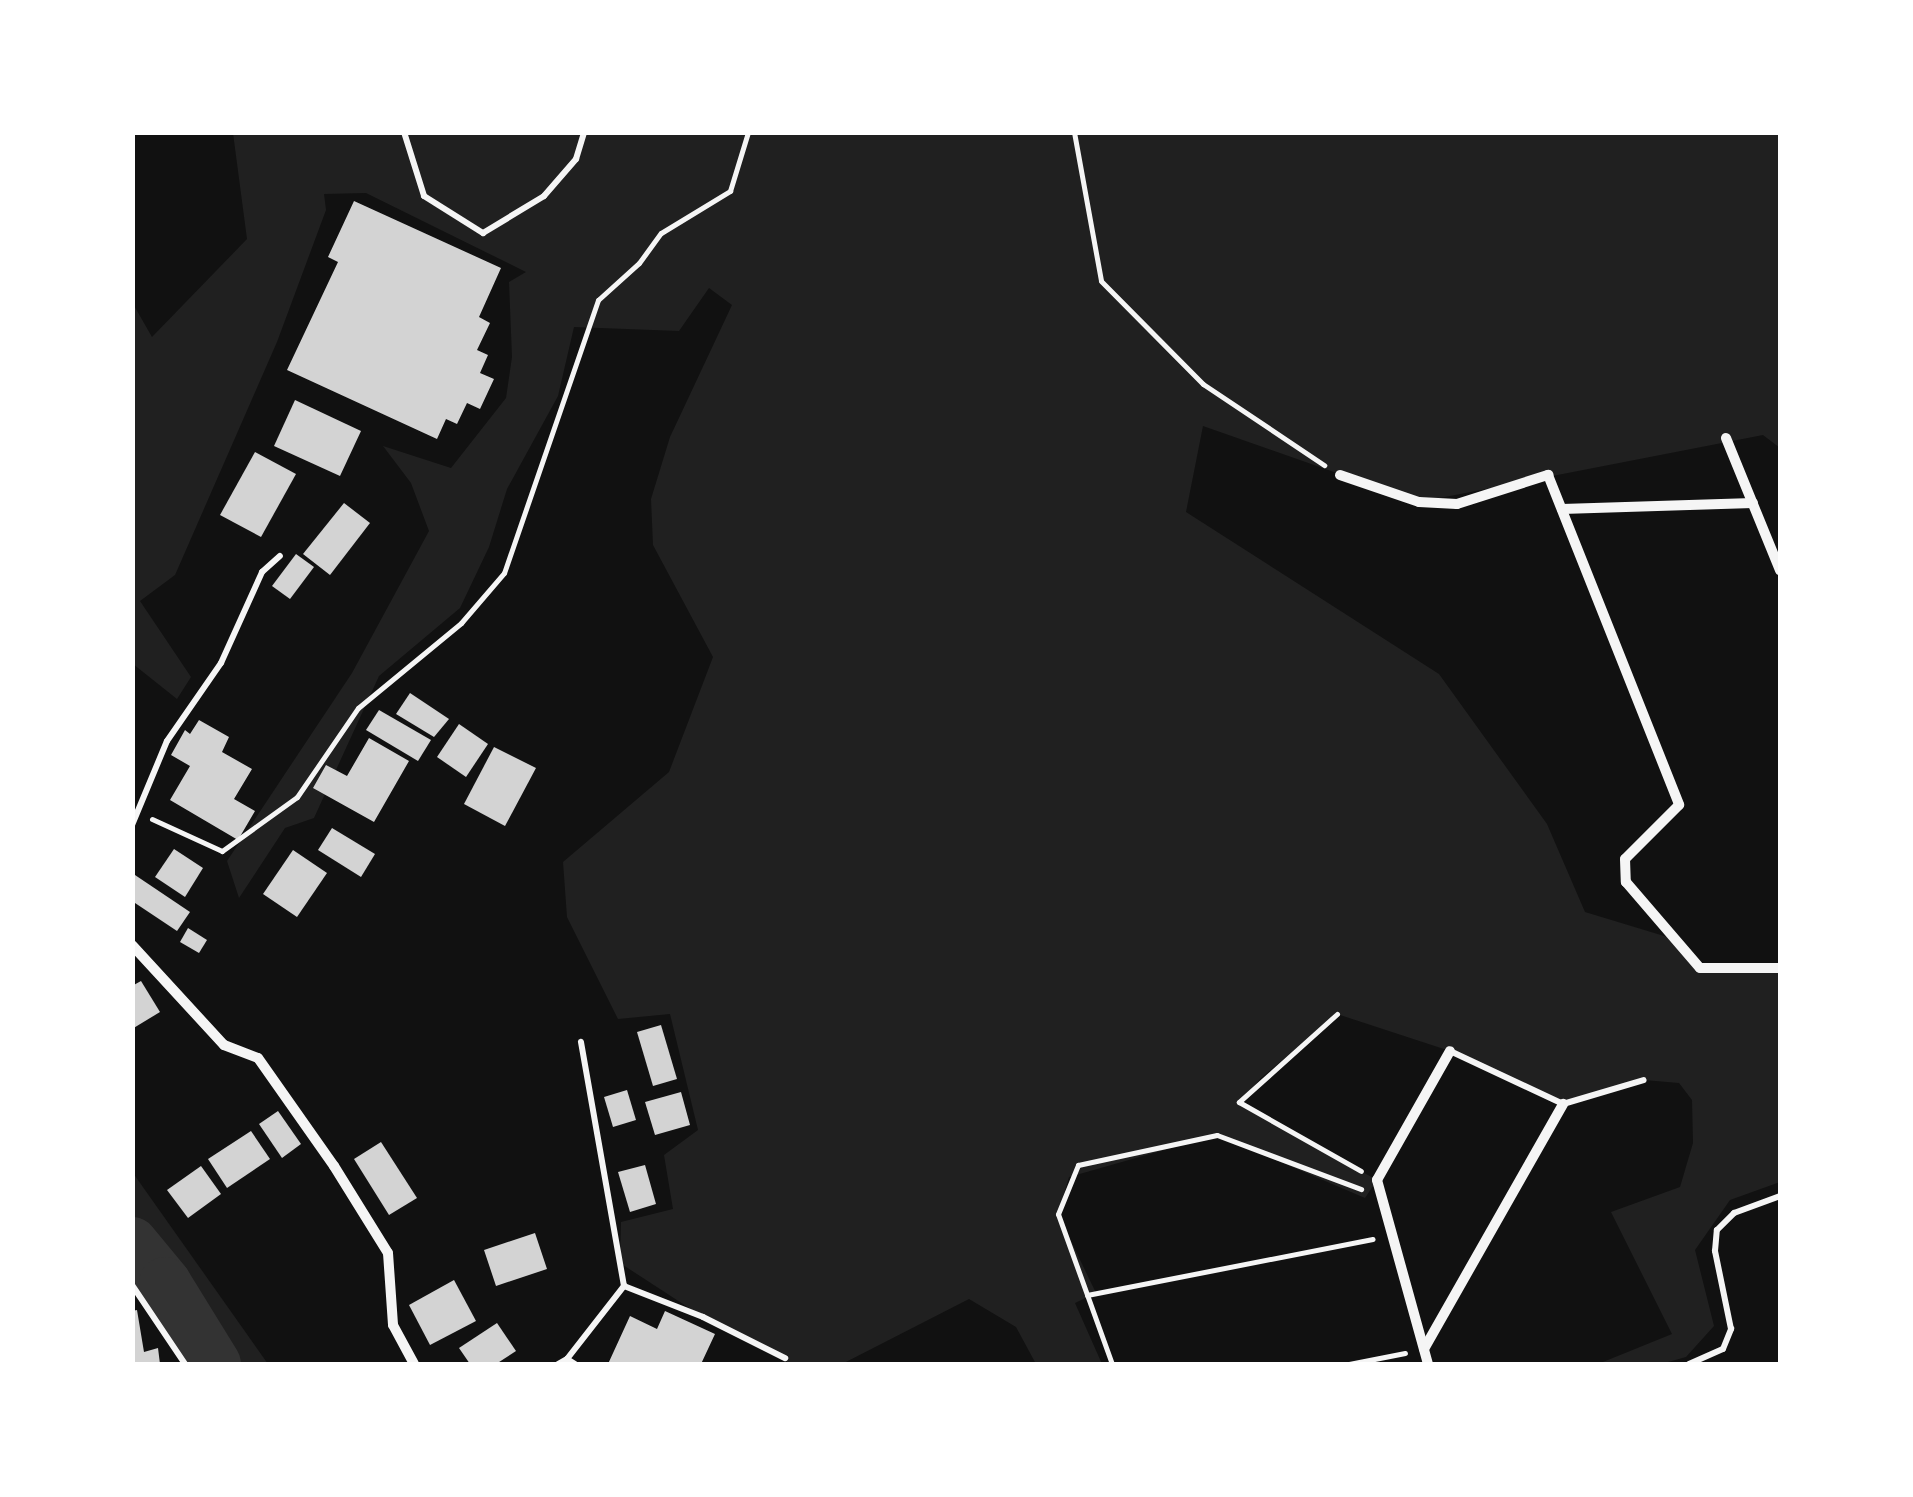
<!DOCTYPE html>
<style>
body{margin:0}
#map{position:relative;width:1913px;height:1497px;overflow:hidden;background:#111;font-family:Mulish,sans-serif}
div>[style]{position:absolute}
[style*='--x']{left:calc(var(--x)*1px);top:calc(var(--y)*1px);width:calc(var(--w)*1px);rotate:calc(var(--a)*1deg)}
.green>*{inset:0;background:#202020}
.river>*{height:52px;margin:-26px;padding:0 26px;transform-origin:26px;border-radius:26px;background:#333}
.building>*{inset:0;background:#d3d3d3}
.path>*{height:5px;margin:-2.5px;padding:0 2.5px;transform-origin:2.5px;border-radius:2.5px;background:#f5f5f5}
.service>*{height:6px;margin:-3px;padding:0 3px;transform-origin:3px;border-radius:3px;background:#f5f5f5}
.minor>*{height:10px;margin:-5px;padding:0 5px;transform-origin:5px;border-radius:5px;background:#f5f5f5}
span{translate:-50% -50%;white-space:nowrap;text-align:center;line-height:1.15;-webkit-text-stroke:8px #fff;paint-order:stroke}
.frame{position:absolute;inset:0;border:135px solid #fff;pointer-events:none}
</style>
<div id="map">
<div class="green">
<i style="clip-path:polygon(233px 133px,1780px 133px,1780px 448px,1763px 435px,1419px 502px,1203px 426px,1186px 512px,1439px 674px,1547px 824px,1585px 912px,1674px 939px,1700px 968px,1780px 968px,1780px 1182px,1730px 1200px,1695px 1250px,1714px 1326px,1686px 1357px,1661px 1364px,1598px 1364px,1672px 1334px,1611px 1212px,1680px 1187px,1693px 1143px,1692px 1100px,1679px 1083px,1644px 1080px,1565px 1103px,1450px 1051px,1337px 1014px,1261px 1078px,1238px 1104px,1377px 1180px,1365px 1198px,1217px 1135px,1069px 1177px,1058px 1214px,1096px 1293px,1075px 1303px,1102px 1364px,1036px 1364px,1016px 1327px,969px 1299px,842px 1364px,788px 1364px,785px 1358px,703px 1317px,620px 1263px,621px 1222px,673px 1209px,664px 1155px,698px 1130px,670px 1014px,618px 1019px,567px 917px,563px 862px,669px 772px,713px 657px,653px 545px,651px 499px,670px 437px,732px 305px,709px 288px,679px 331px,574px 327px,558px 396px,507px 489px,489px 547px,460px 608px,379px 676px,314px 818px,285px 828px,239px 898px,227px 861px,352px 673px,429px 531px,411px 483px,383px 446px,451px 468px,506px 398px,512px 357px,509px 282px,526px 272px,366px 193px,324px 194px,326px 210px,277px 342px,175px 575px,140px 601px,191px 677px,177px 699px,133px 664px,132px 302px,152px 337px,247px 239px)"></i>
<i style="clip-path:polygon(133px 1173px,268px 1364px,195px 1364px,133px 1276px)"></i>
</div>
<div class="river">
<i style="--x:132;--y:1243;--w:52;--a:50.5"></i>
<i style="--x:165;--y:1283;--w:95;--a:58.3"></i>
</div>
<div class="building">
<i style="clip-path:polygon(354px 201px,501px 268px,479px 317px,490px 323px,477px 350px,488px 355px,480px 373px,494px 379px,480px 409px,467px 403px,457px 424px,446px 419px,437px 439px,287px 370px,338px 262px,328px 257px)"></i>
<i style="clip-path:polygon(295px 400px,361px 431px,340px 476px,274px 446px)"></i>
<i style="clip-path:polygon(255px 452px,296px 474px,261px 537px,220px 515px)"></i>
<i style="clip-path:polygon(344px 503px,370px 523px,330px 575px,303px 554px)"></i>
<i style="clip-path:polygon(296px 554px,314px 567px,290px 599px,272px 586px)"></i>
<i style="clip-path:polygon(410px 693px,449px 719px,434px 737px,396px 714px)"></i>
<i style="clip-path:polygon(379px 710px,431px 740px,418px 761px,366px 730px)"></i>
<i style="clip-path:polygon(199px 720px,229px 737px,222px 752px,252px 769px,234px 799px,255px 811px,238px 840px,170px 800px,190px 766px,171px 755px,185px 730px,190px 734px)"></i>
<i style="clip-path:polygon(459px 724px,488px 744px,466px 777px,437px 757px)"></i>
<i style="clip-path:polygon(369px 738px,409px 761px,374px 822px,313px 788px,326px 765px,347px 776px)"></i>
<i style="clip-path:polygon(494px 747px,536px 768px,505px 826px,464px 804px)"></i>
<i style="clip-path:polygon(332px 828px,375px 854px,361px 877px,318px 850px)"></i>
<i style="clip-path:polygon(174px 849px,203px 868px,185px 897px,155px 877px)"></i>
<i style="clip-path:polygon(293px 850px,327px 873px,297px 917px,263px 894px)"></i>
<i style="clip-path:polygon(132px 873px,190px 912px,177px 931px,132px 901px)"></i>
<i style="clip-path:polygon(188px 928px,207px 940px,199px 953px,180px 942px)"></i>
<i style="clip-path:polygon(141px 981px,160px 1012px,132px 1029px,132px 986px)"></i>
<i style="clip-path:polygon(661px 1025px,677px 1079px,653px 1086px,637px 1032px)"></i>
<i style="clip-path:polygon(627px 1090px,636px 1120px,613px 1127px,604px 1097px)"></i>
<i style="clip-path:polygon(681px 1092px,690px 1125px,655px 1135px,645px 1102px)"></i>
<i style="clip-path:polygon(278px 1111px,301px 1144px,282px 1158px,259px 1124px)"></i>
<i style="clip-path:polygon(251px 1131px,270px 1159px,227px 1188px,208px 1159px)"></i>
<i style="clip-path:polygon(381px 1142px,417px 1198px,389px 1215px,354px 1159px)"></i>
<i style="clip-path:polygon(645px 1165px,656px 1204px,630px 1212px,618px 1172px)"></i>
<i style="clip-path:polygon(201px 1166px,221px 1194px,188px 1218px,167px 1190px)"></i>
<i style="clip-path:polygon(535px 1233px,547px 1269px,496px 1286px,484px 1250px)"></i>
<i style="clip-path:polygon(454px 1280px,476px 1321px,430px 1345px,409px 1305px)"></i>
<i style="clip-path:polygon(137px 1310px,144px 1352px,158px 1348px,160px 1364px,132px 1364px,132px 1311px)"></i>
<i style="clip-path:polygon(665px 1311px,715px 1334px,701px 1364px,608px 1364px,630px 1316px,657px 1329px)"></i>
<i style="clip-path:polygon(497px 1323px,516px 1351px,496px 1364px,470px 1364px,459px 1348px)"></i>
</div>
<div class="path">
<i style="--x:1074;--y:132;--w:151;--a:79.7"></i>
<i style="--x:1101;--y:281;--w:145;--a:45.3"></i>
<i style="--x:1203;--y:384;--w:146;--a:33.8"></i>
<i style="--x:152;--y:819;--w:77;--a:24.6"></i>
<i style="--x:222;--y:851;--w:92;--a:-35.8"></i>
<i style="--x:297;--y:797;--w:108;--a:-55.6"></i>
<i style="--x:358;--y:708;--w:134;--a:-39.5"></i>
<i style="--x:461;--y:623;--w:66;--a:-49.3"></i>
<i style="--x:504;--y:573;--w:289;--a:-71"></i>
<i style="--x:598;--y:300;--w:55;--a:-42.1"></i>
<i style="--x:639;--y:263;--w:37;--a:-54"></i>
<i style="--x:661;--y:233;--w:81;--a:-31.3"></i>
<i style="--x:730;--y:191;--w:62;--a:-73"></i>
<i style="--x:1337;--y:1014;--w:132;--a:138.1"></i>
<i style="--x:1239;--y:1102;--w:140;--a:29.5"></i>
<i style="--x:1087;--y:1295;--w:291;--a:-11.1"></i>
<i style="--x:1112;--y:1364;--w:159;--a:-109.8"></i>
<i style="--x:1058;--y:1214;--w:53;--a:-67.8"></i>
<i style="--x:1078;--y:1165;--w:142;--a:-12.2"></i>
<i style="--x:1217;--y:1135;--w:154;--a:20.6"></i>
<i style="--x:1349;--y:1364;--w:57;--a:-11.1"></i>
</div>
<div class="service">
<i style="--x:404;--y:132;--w:67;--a:72.6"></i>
<i style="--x:424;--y:196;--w:70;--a:32.1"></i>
<i style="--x:483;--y:233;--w:71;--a:-31.2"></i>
<i style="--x:544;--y:196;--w:49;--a:-49.1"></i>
<i style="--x:576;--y:159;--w:28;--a:-73"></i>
<i style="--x:132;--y:825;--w:91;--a:-67.4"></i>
<i style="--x:167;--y:741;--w:95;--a:-55.3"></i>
<i style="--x:221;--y:663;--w:100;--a:-65.7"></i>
<i style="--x:262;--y:572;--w:24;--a:-42"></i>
<i style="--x:1450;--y:1051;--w:125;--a:25.1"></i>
<i style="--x:1563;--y:1104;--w:84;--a:-16.5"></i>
<i style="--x:132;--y:1285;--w:95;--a:56.1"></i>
<i style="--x:624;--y:1286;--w:85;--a:21.4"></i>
<i style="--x:703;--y:1317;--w:92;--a:26.6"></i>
<i style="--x:567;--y:1359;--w:93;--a:-52"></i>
<i style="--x:624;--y:1286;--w:248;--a:-100"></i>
<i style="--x:558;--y:1364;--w:10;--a:-29"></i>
<i style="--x:567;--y:1359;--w:9;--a:32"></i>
<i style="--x:1689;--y:1364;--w:37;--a:-24"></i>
<i style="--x:1723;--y:1349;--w:22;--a:-68"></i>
<i style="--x:1731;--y:1329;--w:80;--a:-101.6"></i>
<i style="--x:1715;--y:1251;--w:21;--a:-85"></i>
<i style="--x:1717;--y:1230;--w:24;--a:-45"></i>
<i style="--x:1734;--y:1213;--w:49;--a:-20.3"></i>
</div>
<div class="minor">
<i style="--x:1726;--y:438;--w:143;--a:67.8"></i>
<i style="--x:1340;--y:475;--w:83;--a:18.9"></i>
<i style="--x:1419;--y:502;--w:38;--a:3"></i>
<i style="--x:1457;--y:504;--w:96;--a:-17.7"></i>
<i style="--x:1548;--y:475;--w:355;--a:68.3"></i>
<i style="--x:1679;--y:805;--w:76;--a:135"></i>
<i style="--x:1625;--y:859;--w:23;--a:88"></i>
<i style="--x:1626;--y:882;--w:113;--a:49.3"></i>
<i style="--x:1700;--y:968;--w:80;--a:0"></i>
<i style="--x:1562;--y:509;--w:191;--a:-1.8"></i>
<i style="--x:132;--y:945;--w:136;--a:47.4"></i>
<i style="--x:224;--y:1045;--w:36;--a:21"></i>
<i style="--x:258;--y:1058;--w:132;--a:54.9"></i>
<i style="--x:334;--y:1166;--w:102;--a:58.2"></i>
<i style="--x:388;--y:1253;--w:72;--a:86"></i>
<i style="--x:393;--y:1325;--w:44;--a:61.7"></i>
<i style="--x:1424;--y:1349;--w:282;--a:-60.4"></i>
<i style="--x:1428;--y:1364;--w:191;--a:-105.5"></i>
<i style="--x:1377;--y:1180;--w:148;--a:-60.5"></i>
</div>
<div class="frame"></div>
</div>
